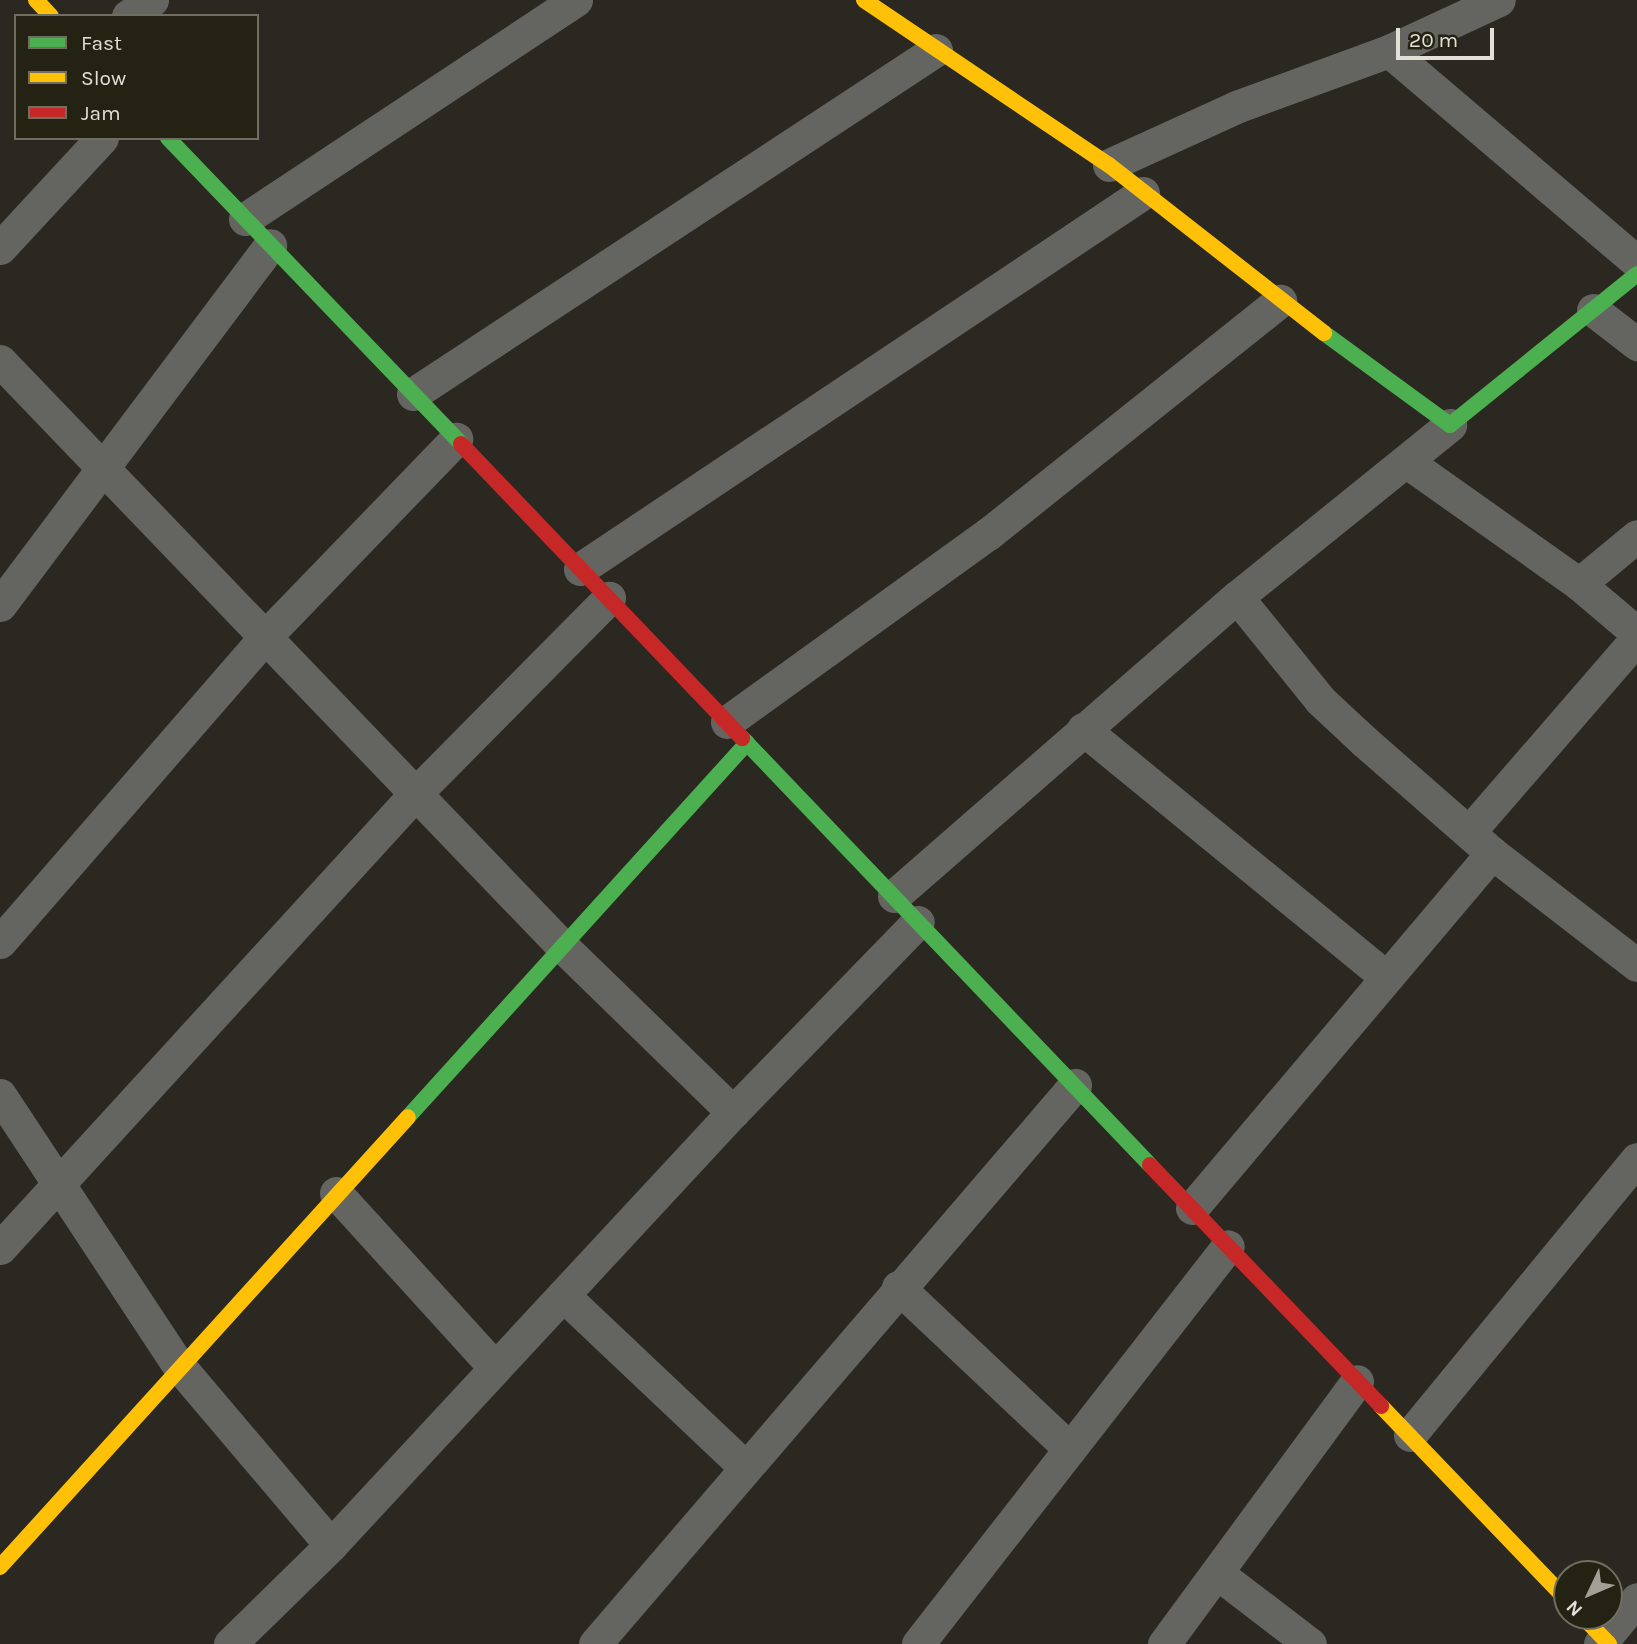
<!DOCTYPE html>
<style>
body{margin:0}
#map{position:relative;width:1637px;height:1644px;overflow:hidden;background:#2a2820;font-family:Karla,sans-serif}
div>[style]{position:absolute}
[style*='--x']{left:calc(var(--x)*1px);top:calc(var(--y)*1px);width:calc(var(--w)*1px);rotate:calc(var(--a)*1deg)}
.street>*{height:33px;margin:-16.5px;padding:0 16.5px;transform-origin:16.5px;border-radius:16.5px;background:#646561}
.fast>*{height:16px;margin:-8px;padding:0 8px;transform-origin:8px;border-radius:8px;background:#4caf50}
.slow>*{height:16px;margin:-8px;padding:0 8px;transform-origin:8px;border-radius:8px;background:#ffc107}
.jam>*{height:16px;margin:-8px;padding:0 8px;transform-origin:8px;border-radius:8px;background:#c62828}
span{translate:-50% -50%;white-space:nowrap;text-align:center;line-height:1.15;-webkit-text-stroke:5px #242213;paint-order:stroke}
.legend{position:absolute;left:14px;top:14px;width:245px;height:126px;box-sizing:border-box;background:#242213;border:2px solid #706e61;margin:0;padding:9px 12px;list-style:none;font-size:21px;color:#e1dfd6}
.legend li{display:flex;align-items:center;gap:14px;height:35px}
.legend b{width:35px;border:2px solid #706e61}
.north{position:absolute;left:1553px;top:1560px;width:70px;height:70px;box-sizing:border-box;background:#242213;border:2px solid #706e61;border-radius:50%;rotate:226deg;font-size:19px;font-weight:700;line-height:28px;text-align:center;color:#e1dfd6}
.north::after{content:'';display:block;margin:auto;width:24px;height:32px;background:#a19f96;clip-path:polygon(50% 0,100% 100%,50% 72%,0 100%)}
.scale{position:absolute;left:1396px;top:28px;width:98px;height:32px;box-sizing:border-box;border:4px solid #e1dfd6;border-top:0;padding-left:9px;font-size:21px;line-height:24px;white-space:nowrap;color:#e1dfd6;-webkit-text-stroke:5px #242213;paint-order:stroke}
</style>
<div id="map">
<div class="street">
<i style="--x:128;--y:16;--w:29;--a:-34"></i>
<i style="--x:1389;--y:51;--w:326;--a:40.4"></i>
<i style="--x:1109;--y:165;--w:140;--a:-24.5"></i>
<i style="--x:1236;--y:107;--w:163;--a:-20.1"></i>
<i style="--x:1389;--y:51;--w:121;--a:-24.9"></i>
<i style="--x:245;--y:219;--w:397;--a:-33.5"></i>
<i style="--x:0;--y:248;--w:150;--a:-47.2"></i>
<i style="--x:1593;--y:310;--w:56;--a:37.7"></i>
<i style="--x:0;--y:361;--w:810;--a:46.15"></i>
<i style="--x:561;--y:945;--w:240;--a:44.2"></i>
<i style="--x:413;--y:394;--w:626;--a:-33.33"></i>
<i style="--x:1407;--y:462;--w:211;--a:35.3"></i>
<i style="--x:1579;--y:584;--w:76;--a:40.2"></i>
<i style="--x:580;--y:569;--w:677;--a:-33.74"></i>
<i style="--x:1579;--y:584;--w:75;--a:-39.6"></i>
<i style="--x:1237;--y:597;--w:132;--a:51.1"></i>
<i style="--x:1320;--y:700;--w:60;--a:43"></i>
<i style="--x:1364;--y:741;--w:170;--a:41.2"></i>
<i style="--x:1492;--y:853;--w:183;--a:37.7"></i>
<i style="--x:0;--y:605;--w:450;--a:-53.1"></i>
<i style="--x:727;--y:722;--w:322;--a:-35.8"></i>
<i style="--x:988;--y:534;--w:374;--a:-38.6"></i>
<i style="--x:1083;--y:729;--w:392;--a:39.3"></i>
<i style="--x:1469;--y:832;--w:257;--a:-49.1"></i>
<i style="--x:894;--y:896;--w:455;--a:-41.1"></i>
<i style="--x:1237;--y:597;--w:274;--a:-38.9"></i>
<i style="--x:0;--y:942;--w:403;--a:-49"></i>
<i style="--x:264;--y:638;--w:277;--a:-46"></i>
<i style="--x:0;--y:1095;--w:325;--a:56.6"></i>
<i style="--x:179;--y:1366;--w:235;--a:49.7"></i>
<i style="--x:336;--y:1193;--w:236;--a:47.7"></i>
<i style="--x:1192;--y:1208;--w:465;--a:-49.8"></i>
<i style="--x:0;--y:1248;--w:615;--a:-47.57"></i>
<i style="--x:415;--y:794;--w:276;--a:-45.3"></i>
<i style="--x:898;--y:1287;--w:236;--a:43.3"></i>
<i style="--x:563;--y:1295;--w:250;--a:43.4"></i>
<i style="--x:1410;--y:1435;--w:357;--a:-50.6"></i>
<i style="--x:1217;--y:1573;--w:117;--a:37.4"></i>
<i style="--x:230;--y:1644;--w:141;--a:-44.4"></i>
<i style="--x:331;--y:1545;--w:591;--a:-47.13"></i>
<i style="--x:733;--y:1112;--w:265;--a:-45.8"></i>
<i style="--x:595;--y:1644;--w:737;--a:-49.35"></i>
<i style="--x:918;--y:1644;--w:504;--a:-52.09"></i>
<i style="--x:1164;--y:1644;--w:326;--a:-53.7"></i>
<i style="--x:1600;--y:1644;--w:58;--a:-50.6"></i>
</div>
<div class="fast">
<i style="--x:168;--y:138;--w:424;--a:46.2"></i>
<i style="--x:1324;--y:333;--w:156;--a:36.1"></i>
<i style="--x:1450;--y:425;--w:240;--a:-38.9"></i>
<i style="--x:742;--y:738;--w:591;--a:46.3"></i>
<i style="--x:408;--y:1117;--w:505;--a:-47.81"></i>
</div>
<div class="slow">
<i style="--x:36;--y:0;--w:22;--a:47"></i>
<i style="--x:864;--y:0;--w:295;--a:34"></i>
<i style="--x:1109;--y:165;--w:273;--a:38"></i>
<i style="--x:1381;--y:1406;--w:269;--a:46.2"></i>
<i style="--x:0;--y:1567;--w:607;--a:-47.8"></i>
<i style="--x:1582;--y:1616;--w:39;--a:46"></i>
</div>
<div class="jam">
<i style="--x:461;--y:444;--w:407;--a:46.3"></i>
<i style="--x:1150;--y:1165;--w:334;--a:46.2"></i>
</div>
<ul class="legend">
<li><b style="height:9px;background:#4caf50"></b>Fast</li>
<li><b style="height:9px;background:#ffc107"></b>Slow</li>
<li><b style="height:9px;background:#c62828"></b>Jam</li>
</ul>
<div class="north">N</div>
<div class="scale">20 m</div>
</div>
